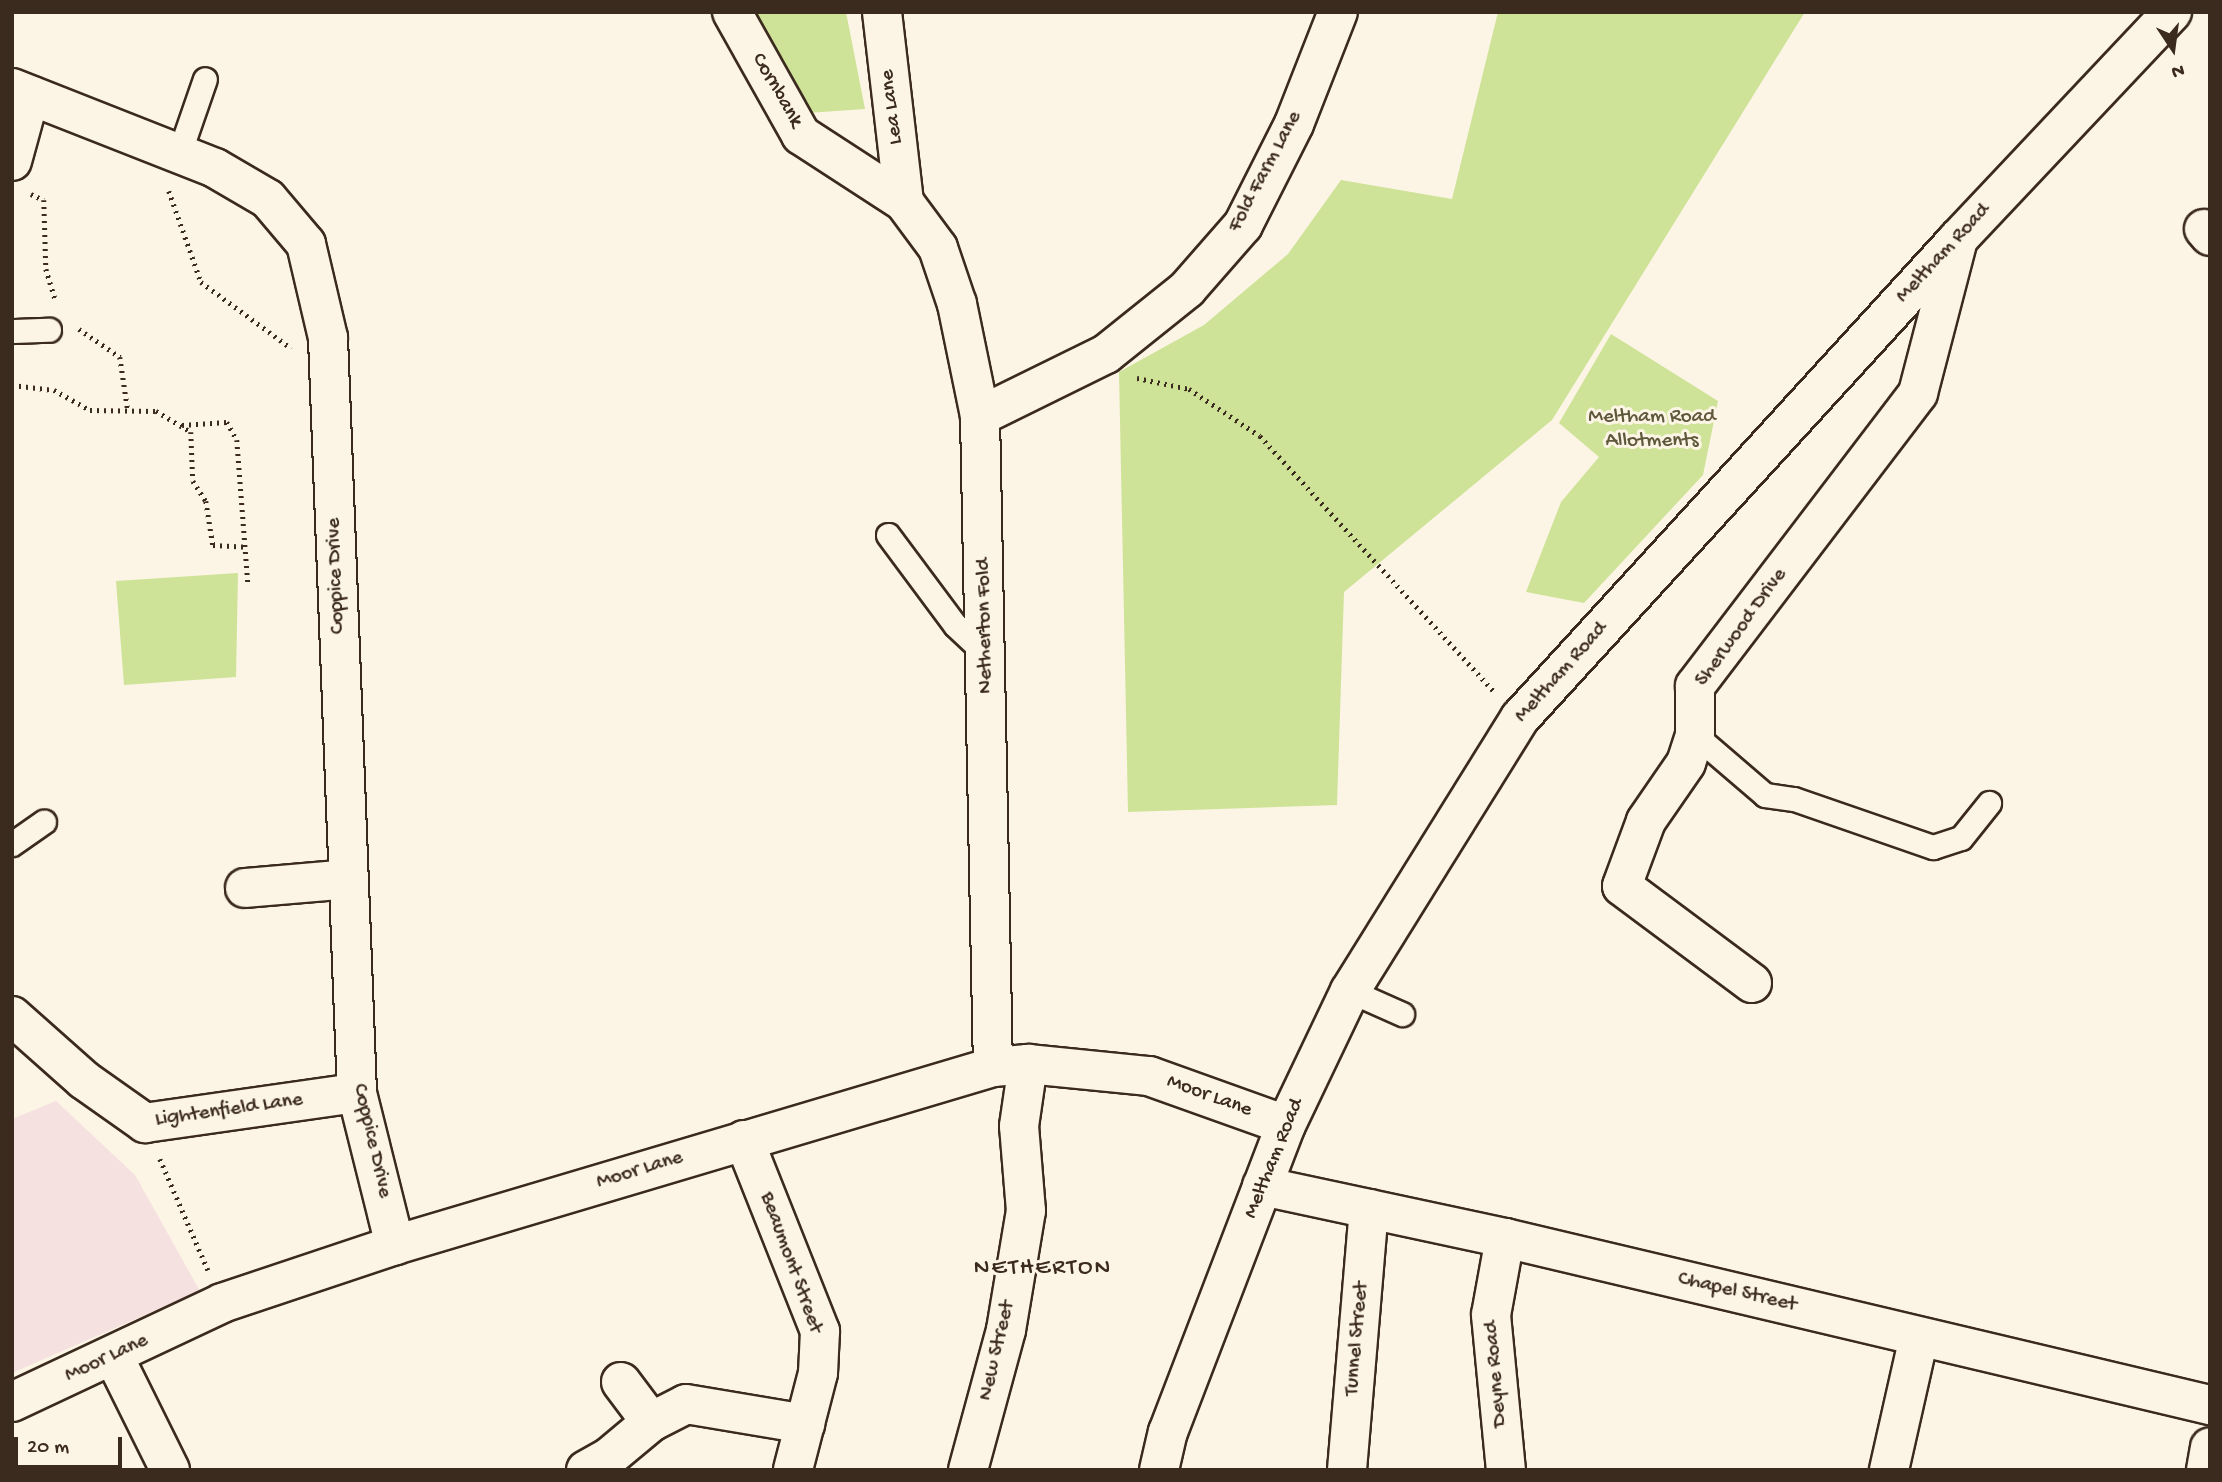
<!DOCTYPE html>
<style>
body{margin:0}
#map{position:relative;width:2222px;height:1482px;overflow:hidden;background:#fcf5e5;font-family:"Gochi Hand",sans-serif}
div>[style]{position:absolute}
[style*='--x']{left:calc(var(--x)*1px);top:calc(var(--y)*1px);width:calc(var(--w)*1px);rotate:calc(var(--a)*1deg)}
.built>*{inset:0;background:#f5e2e0}
.green>*{inset:0;background:#cee397}
.path>*{height:4.5px;margin-top:-2.25px;transform-origin:0;background:repeating-linear-gradient(90deg,#3b2a1e 0 2px,transparent 0 7px)}
.roads{filter:drop-shadow(2px 0 #3b2a1e) drop-shadow(-2px 0 #3b2a1e) drop-shadow(0 2px #3b2a1e) drop-shadow(0 -2px #3b2a1e)}
.lane>*{height:23px;margin:-11.5px;padding:0 11.5px;transform-origin:11.5px;border-radius:11.5px;background:#fcf5e5}
.street>*{height:38px;margin:-19px;padding:0 19px;transform-origin:19px;border-radius:19px;background:#fcf5e5}
.secondary>*{height:38px;margin:-19px;padding:0 19px;transform-origin:19px;border-radius:19px;background:#fcf5e5}
span{translate:-50% -50%;white-space:nowrap;text-align:center;line-height:1.15;-webkit-text-stroke:6px #fcf5e5;paint-order:stroke}
.street-label{font-size:21px;color:#3b2a1e}
.park-label{font-size:21px;color:#60583c}
.quarter-label{font-size:24px;color:#3b2a1e;letter-spacing:2px}
.frame{position:absolute;inset:0;border:14px solid #3b2a1e;pointer-events:none}
.north{position:absolute;left:2138px;top:14px;width:70px;height:70px;-webkit-text-stroke:5px #fcf5e5;paint-order:stroke;rotate:167deg;font-size:19px;font-weight:700;line-height:28px;text-align:center;color:#3b2a1e}
.north::after{content:'';display:block;margin:auto;width:24px;height:32px;background:#3b2a1e;clip-path:polygon(50% 0,100% 100%,50% 72%,0 100%)}
.scale{position:absolute;left:14px;top:1437px;width:108px;height:32px;box-sizing:border-box;border:4px solid #3b2a1e;border-top:0;padding-left:9px;font-size:21px;line-height:24px;white-space:nowrap;color:#3b2a1e;-webkit-text-stroke:5px #fcf5e5;paint-order:stroke}
</style>
<div id="map">
<div class="built">
<i style="clip-path:polygon(56px 1101px,135px 1175px,200px 1291px,12px 1373px,12px 1119px)"></i>
</div>
<div class="green">
<i style="clip-path:polygon(750px 12px,846px 12px,865px 109px,807px 113px)"></i>
<i style="clip-path:polygon(1498px 12px,1805px 12px,1552px 420px,1344px 592px,1337px 805px,1128px 812px,1119px 372px,1204px 325px,1288px 254px,1341px 180px,1452px 199px)"></i>
<i style="clip-path:polygon(1611px 334px,1718px 401px,1703px 475px,1584px 603px,1526px 592px,1561px 502px,1599px 457px,1559px 423px)"></i>
<i style="clip-path:polygon(238px 573px,236px 677px,124px 685px,116px 581px)"></i>
</div>
<div class="path">
<i style="--x:169;--y:191;--w:96;--a:70.6"></i>
<i style="--x:201;--y:282;--w:112;--a:36.3"></i>
<i style="--x:31;--y:194;--w:14;--a:25"></i>
<i style="--x:44;--y:200;--w:69;--a:88.3"></i>
<i style="--x:46;--y:269;--w:34;--a:73"></i>
<i style="--x:79;--y:329;--w:50;--a:34.3"></i>
<i style="--x:120;--y:357;--w:55;--a:81.6"></i>
<i style="--x:1137;--y:378;--w:53;--a:11.9"></i>
<i style="--x:1189;--y:389;--w:85;--a:33.5"></i>
<i style="--x:1260;--y:436;--w:346;--a:47.5"></i>
<i style="--x:12;--y:385;--w:42;--a:6.8"></i>
<i style="--x:54;--y:390;--w:41;--a:29.1"></i>
<i style="--x:90;--y:410;--w:66;--a:0.9"></i>
<i style="--x:156;--y:411;--w:41;--a:31"></i>
<i style="--x:191;--y:432;--w:49;--a:87.7"></i>
<i style="--x:193;--y:481;--w:24;--a:57"></i>
<i style="--x:206;--y:501;--w:45;--a:81"></i>
<i style="--x:213;--y:545;--w:33;--a:3"></i>
<i style="--x:182;--y:425;--w:45;--a:-3.8"></i>
<i style="--x:227;--y:422;--w:21;--a:61"></i>
<i style="--x:237;--y:440;--w:143;--a:85.6"></i>
<i style="--x:160;--y:1159;--w:121;--a:66.6"></i>
</div>
<div class="roads">
<div class="lane">
<i style="--x:179;--y:154;--w:79;--a:-70.9"></i>
<i style="--x:12;--y:331;--w:37;--a:-2"></i>
<i style="--x:888;--y:535;--w:112;--a:53.3"></i>
<i style="--x:955;--y:625;--w:45;--a:43.2"></i>
<i style="--x:1695;--y:735;--w:92;--a:40.6"></i>
<i style="--x:1765;--y:795;--w:29;--a:8"></i>
<i style="--x:1794;--y:799;--w:147;--a:19.1"></i>
<i style="--x:1933;--y:847;--w:29;--a:-18"></i>
<i style="--x:1961;--y:838;--w:45;--a:-51.3"></i>
<i style="--x:12;--y:844;--w:39;--a:-35"></i>
<i style="--x:1350;--y:991;--w:57;--a:23.9"></i>
</div>
<div class="street">
<i style="--x:732;--y:12;--w:141;--a:60.7"></i>
<i style="--x:801;--y:135;--w:123;--a:33"></i>
<i style="--x:904;--y:202;--w:57;--a:53.5"></i>
<i style="--x:938;--y:248;--w:59;--a:71.3"></i>
<i style="--x:957;--y:304;--w:114;--a:78.4"></i>
<i style="--x:980;--y:416;--w:651;--a:88.86"></i>
<i style="--x:882;--y:12;--w:191;--a:83.4"></i>
<i style="--x:12;--y:88;--w:218;--a:21.5"></i>
<i style="--x:215;--y:168;--w:61;--a:30.3"></i>
<i style="--x:268;--y:199;--w:59;--a:49.8"></i>
<i style="--x:306;--y:244;--w:97;--a:76.8"></i>
<i style="--x:328;--y:338;--w:756;--a:87.8"></i>
<i style="--x:357;--y:1093;--w:157;--a:76"></i>
<i style="--x:12;--y:161;--w:68;--a:-74.7"></i>
<i style="--x:2204;--y:229;--w:9;--a:49"></i>
<i style="--x:980;--y:416;--w:140;--a:-26.2"></i>
<i style="--x:1106;--y:354;--w:104;--a:-38.7"></i>
<i style="--x:1187;--y:289;--w:85;--a:-48.8"></i>
<i style="--x:1243;--y:225;--w:113;--a:-63.2"></i>
<i style="--x:1294;--y:124;--w:120;--a:-68.6"></i>
<i style="--x:245;--y:888;--w:104;--a:-4.9"></i>
<i style="--x:1752;--y:983;--w:162;--a:-143.3"></i>
<i style="--x:1622;--y:886;--w:69;--a:-69.7"></i>
<i style="--x:1646;--y:821;--w:70;--a:-55.4"></i>
<i style="--x:1686;--y:763;--w:29;--a:-72"></i>
<i style="--x:1695;--y:735;--w:49;--a:-90"></i>
<i style="--x:1695;--y:686;--w:368;--a:-52.7"></i>
<i style="--x:1918;--y:393;--w:159;--a:-75.4"></i>
<i style="--x:12;--y:1016;--w:96;--a:41.6"></i>
<i style="--x:84;--y:1080;--w:75;--a:35.2"></i>
<i style="--x:145;--y:1123;--w:214;--a:-8.1"></i>
<i style="--x:744;--y:1140;--w:206;--a:68.3"></i>
<i style="--x:820;--y:1331;--w:42;--a:92.7"></i>
<i style="--x:818;--y:1373;--w:100;--a:104.5"></i>
<i style="--x:1262;--y:1186;--w:249;--a:12.1"></i>
<i style="--x:1505;--y:1238;--w:725;--a:13.33"></i>
<i style="--x:1505;--y:1238;--w:78;--a:100.3"></i>
<i style="--x:1491;--y:1315;--w:156;--a:84.5"></i>
<i style="--x:114;--y:1357;--w:126;--a:63.6"></i>
<i style="--x:621;--y:1382;--w:50;--a:53.1"></i>
<i style="--x:12;--y:1402;--w:232;--a:-25.2"></i>
<i style="--x:222;--y:1303;--w:182;--a:-18.5"></i>
<i style="--x:395;--y:1245;--w:624;--a:-16.58"></i>
<i style="--x:993;--y:1067;--w:35;--a:-5"></i>
<i style="--x:1028;--y:1064;--w:122;--a:5.7"></i>
<i style="--x:1149;--y:1076;--w:145;--a:19.7"></i>
<i style="--x:586;--y:1470;--w:25;--a:-29"></i>
<i style="--x:608;--y:1458;--w:56;--a:-39.9"></i>
<i style="--x:651;--y:1422;--w:39;--a:-27"></i>
<i style="--x:686;--y:1404;--w:121;--a:9.5"></i>
<i style="--x:968;--y:1470;--w:145;--a:-74.8"></i>
<i style="--x:1006;--y:1330;--w:121;--a:-80.5"></i>
<i style="--x:1026;--y:1211;--w:85;--a:-94.7"></i>
<i style="--x:1019;--y:1126;--w:63;--a:-81.7"></i>
<i style="--x:1347;--y:1470;--w:262;--a:-85.2"></i>
<i style="--x:1889;--y:1470;--w:136;--a:-77.3"></i>
<i style="--x:2206;--y:1470;--w:23;--a:-80"></i>
</div>
<div class="secondary">
<i style="--x:1159;--y:1470;--w:39;--a:-77"></i>
<i style="--x:1168;--y:1432;--w:329;--a:-69"></i>
<i style="--x:1286;--y:1125;--w:148;--a:-64.5"></i>
<i style="--x:1350;--y:991;--w:322;--a:-58.1"></i>
<i style="--x:1520;--y:718;--w:649;--a:-47.56"></i>
<i style="--x:1958;--y:239;--w:312;--a:-46.7"></i>
</div>
</div>
<div class="street-label">
<span style="left:776px;top:91px;rotate:60deg">Cornbank</span>
<span style="left:893px;top:107px;rotate:-97deg">Lea Lane</span>
<span style="left:1266px;top:172px;rotate:-62deg">Fold Farm Lane</span>
<span style="left:1944px;top:254px;rotate:-47deg">Meltham Road</span>
<span style="left:337px;top:576px;rotate:-92deg">Coppice Drive</span>
<span style="left:986px;top:626px;rotate:-91deg">Netherton Fold</span>
<span style="left:1742px;top:628px;rotate:-54deg">Sherwood Drive</span>
<span style="left:1562px;top:673px;rotate:-48deg">Meltham Road</span>
<span style="left:1209px;top:1097px;rotate:20deg">Moor Lane</span>
<span style="left:229px;top:1111px;rotate:-8deg">Lightenfield Lane</span>
<span style="left:371px;top:1141px;rotate:77deg">Coppice Drive</span>
<span style="left:1275px;top:1159px;rotate:-68deg">Meltham Road</span>
<span style="left:640px;top:1171px;rotate:-17deg">Moor Lane</span>
<span style="left:790px;top:1263px;rotate:70deg">Beaumont Street</span>
<span style="left:1737px;top:1293px;rotate:13deg">Chapel Street</span>
<span style="left:1358px;top:1339px;rotate:-85deg">Tunnel Street</span>
<span style="left:998px;top:1351px;rotate:-77deg">New Street</span>
<span style="left:107px;top:1359px;rotate:-25deg">Moor Lane</span>
<span style="left:1497px;top:1374px;rotate:-95deg">Deyne Road</span>
</div>
<div class="park-label">
<span style="left:1652px;top:430px">Meltham Road<br>Allotments</span>
</div>
<div class="quarter-label">
<span style="left:1043px;top:1269px">NETHERTON</span>
</div>
<div class="frame"></div>
<div class="north">N</div>
<div class="scale">20 m</div>
</div>
